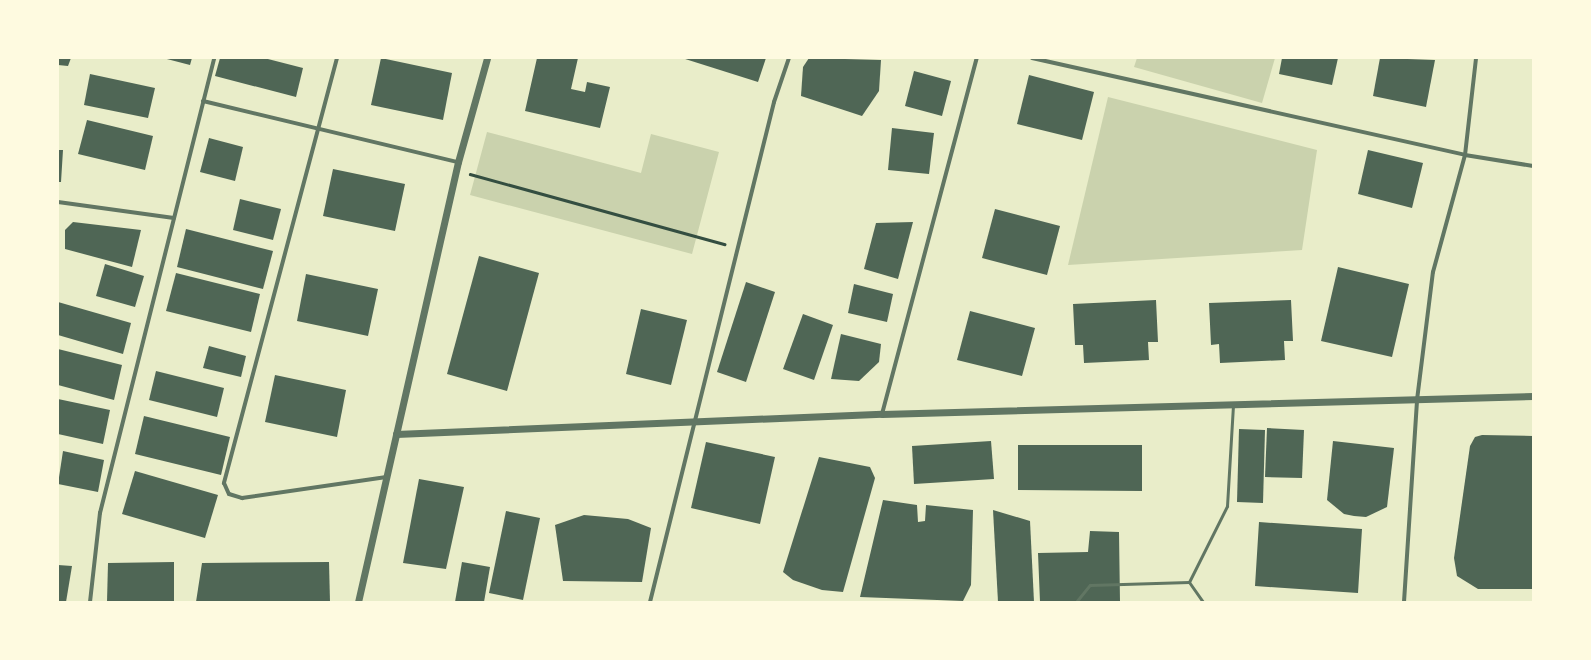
<!DOCTYPE html>
<style>
body{margin:0}
#map{position:relative;width:1591px;height:660px;overflow:hidden;background:#e9edc9;font-family:Arial,sans-serif}
div>[style]{position:absolute}
[style*='--x']{left:calc(var(--x)*1px);top:calc(var(--y)*1px);width:calc(var(--w)*1px);rotate:calc(var(--a)*1deg)}
.green>*{inset:0;background:#cad2ad}
.building>*{inset:0;background:#4f6655}
.path>*{height:2.5px;margin:-1.25px;padding:0 1.25px;transform-origin:1.25px;border-radius:1.25px;background:#344e41}
.service>*{height:3px;margin:-1.5px;padding:0 1.5px;transform-origin:1.5px;border-radius:1.5px;background:#617663}
.minor>*{height:4px;margin:-2px;padding:0 2px;transform-origin:2px;border-radius:2px;background:#617663}
.tertiary>*{height:7px;margin:-3.5px;padding:0 3.5px;transform-origin:3.5px;border-radius:3.5px;background:#617663}
span{translate:-50% -50%;white-space:nowrap;text-align:center;line-height:1.15;-webkit-text-stroke:4px #fefae0;paint-order:stroke}
.frame{position:absolute;inset:0;border:59px solid #fefae0;pointer-events:none}
</style>
<div id="map">
<div class="green">
<i style="clip-path:polygon(1137px 58px,1275px 58px,1262px 103px,1134px 67px)"></i>
<i style="clip-path:polygon(1108px 97px,1317px 150px,1302px 250px,1068px 265px)"></i>
<i style="clip-path:polygon(487px 132px,641px 173px,651px 134px,719px 152px,692px 254px,470px 195px)"></i>
</div>
<div class="building">
<i style="clip-path:polygon(58px 58px,71px 58px,68px 66px,58px 65px)"></i>
<i style="clip-path:polygon(163px 58px,192px 58px,190px 65px)"></i>
<i style="clip-path:polygon(220px 58px,264px 58px,303px 68px,296px 97px,215px 76px)"></i>
<i style="clip-path:polygon(381px 58px,452px 73px,443px 120px,371px 105px)"></i>
<i style="clip-path:polygon(537px 58px,578px 58px,571px 89px,585px 92px,587px 82px,610px 87px,600px 128px,525px 111px)"></i>
<i style="clip-path:polygon(682px 58px,766px 58px,758px 82px)"></i>
<i style="clip-path:polygon(809px 58px,881px 60px,879px 91px,862px 116px,801px 96px,803px 67px)"></i>
<i style="clip-path:polygon(1282px 58px,1338px 58px,1332px 85px,1279px 74px)"></i>
<i style="clip-path:polygon(1380px 58px,1435px 60px,1426px 107px,1373px 96px)"></i>
<i style="clip-path:polygon(914px 71px,951px 81px,942px 116px,905px 106px)"></i>
<i style="clip-path:polygon(90px 74px,155px 88px,148px 118px,84px 105px)"></i>
<i style="clip-path:polygon(1029px 75px,1094px 92px,1082px 140px,1017px 124px)"></i>
<i style="clip-path:polygon(87px 120px,153px 136px,145px 170px,78px 154px)"></i>
<i style="clip-path:polygon(892px 128px,934px 133px,929px 174px,888px 170px)"></i>
<i style="clip-path:polygon(209px 138px,243px 147px,235px 181px,200px 172px)"></i>
<i style="clip-path:polygon(58px 150px,63px 150px,61px 182px,58px 182px)"></i>
<i style="clip-path:polygon(1368px 150px,1423px 163px,1412px 208px,1358px 194px)"></i>
<i style="clip-path:polygon(333px 169px,405px 184px,395px 231px,323px 216px)"></i>
<i style="clip-path:polygon(240px 199px,281px 209px,273px 240px,233px 230px)"></i>
<i style="clip-path:polygon(995px 209px,1060px 226px,1047px 275px,982px 258px)"></i>
<i style="clip-path:polygon(73px 222px,141px 230px,132px 267px,65px 249px,65px 230px)"></i>
<i style="clip-path:polygon(913px 222px,898px 279px,864px 269px,876px 223px)"></i>
<i style="clip-path:polygon(186px 229px,273px 251px,263px 289px,177px 267px)"></i>
<i style="clip-path:polygon(479px 256px,539px 273px,507px 391px,447px 374px)"></i>
<i style="clip-path:polygon(105px 264px,144px 276px,135px 307px,96px 296px)"></i>
<i style="clip-path:polygon(1338px 267px,1409px 284px,1392px 357px,1321px 341px)"></i>
<i style="clip-path:polygon(176px 273px,260px 294px,251px 332px,166px 311px)"></i>
<i style="clip-path:polygon(306px 274px,378px 289px,368px 336px,297px 321px)"></i>
<i style="clip-path:polygon(746px 282px,775px 292px,746px 382px,717px 372px)"></i>
<i style="clip-path:polygon(854px 284px,893px 294px,887px 322px,848px 313px)"></i>
<i style="clip-path:polygon(1156px 300px,1158px 342px,1148px 342px,1149px 360px,1084px 363px,1083px 345px,1075px 345px,1073px 304px)"></i>
<i style="clip-path:polygon(1291px 300px,1293px 341px,1284px 341px,1285px 360px,1220px 363px,1219px 344px,1211px 345px,1209px 303px)"></i>
<i style="clip-path:polygon(58px 302px,131px 323px,123px 354px,58px 335px)"></i>
<i style="clip-path:polygon(641px 309px,687px 320px,671px 385px,626px 374px)"></i>
<i style="clip-path:polygon(970px 311px,1035px 328px,1022px 376px,957px 360px)"></i>
<i style="clip-path:polygon(803px 314px,833px 325px,814px 380px,783px 369px)"></i>
<i style="clip-path:polygon(841px 334px,881px 344px,879px 362px,859px 381px,831px 379px)"></i>
<i style="clip-path:polygon(209px 346px,246px 356px,241px 377px,203px 368px)"></i>
<i style="clip-path:polygon(58px 349px,122px 365px,114px 400px,58px 385px)"></i>
<i style="clip-path:polygon(156px 371px,224px 388px,217px 417px,149px 400px)"></i>
<i style="clip-path:polygon(275px 375px,346px 390px,337px 437px,265px 422px)"></i>
<i style="clip-path:polygon(58px 399px,110px 410px,103px 444px,58px 434px)"></i>
<i style="clip-path:polygon(144px 416px,230px 437px,221px 475px,135px 454px)"></i>
<i style="clip-path:polygon(1267px 428px,1304px 430px,1302px 478px,1265px 477px)"></i>
<i style="clip-path:polygon(1239px 429px,1265px 430px,1263px 503px,1237px 502px)"></i>
<i style="clip-path:polygon(1482px 435px,1533px 436px,1533px 589px,1478px 589px,1457px 576px,1454px 558px,1470px 446px,1475px 437px)"></i>
<i style="clip-path:polygon(991px 441px,994px 479px,914px 484px,912px 446px)"></i>
<i style="clip-path:polygon(1333px 441px,1394px 448px,1387px 507px,1366px 517px,1354px 516px,1344px 514px,1327px 500px)"></i>
<i style="clip-path:polygon(706px 442px,775px 457px,760px 524px,691px 508px)"></i>
<i style="clip-path:polygon(1018px 445px,1142px 445px,1142px 491px,1018px 490px)"></i>
<i style="clip-path:polygon(63px 451px,104px 460px,98px 492px,58px 484px)"></i>
<i style="clip-path:polygon(819px 457px,870px 467px,875px 478px,843px 592px,822px 590px,793px 580px,783px 572px)"></i>
<i style="clip-path:polygon(135px 471px,218px 495px,205px 538px,122px 514px)"></i>
<i style="clip-path:polygon(419px 479px,464px 487px,446px 569px,403px 563px)"></i>
<i style="clip-path:polygon(883px 500px,917px 505px,918px 522px,925px 521px,926px 505px,973px 510px,971px 585px,963px 601px,860px 597px)"></i>
<i style="clip-path:polygon(993px 510px,1030px 521px,1034px 602px,998px 602px)"></i>
<i style="clip-path:polygon(506px 511px,540px 518px,523px 600px,489px 593px)"></i>
<i style="clip-path:polygon(584px 515px,628px 519px,651px 528px,642px 582px,563px 581px,555px 525px)"></i>
<i style="clip-path:polygon(1259px 522px,1362px 529px,1358px 593px,1255px 586px)"></i>
<i style="clip-path:polygon(1090px 531px,1119px 532px,1120px 602px,1040px 602px,1038px 553px,1088px 552px)"></i>
<i style="clip-path:polygon(174px 562px,174px 602px,107px 602px,108px 563px)"></i>
<i style="clip-path:polygon(329px 562px,330px 602px,196px 602px,202px 563px)"></i>
<i style="clip-path:polygon(462px 562px,490px 567px,484px 602px,455px 602px)"></i>
<i style="clip-path:polygon(58px 565px,72px 566px,66px 602px,58px 602px)"></i>
</div>
<div class="path">
<i style="--x:470;--y:174;--w:264;--a:15.4"></i>
</div>
<div class="service">
<i style="--x:1189;--y:582;--w:85;--a:-63.4"></i>
<i style="--x:1227;--y:506;--w:101;--a:-86.6"></i>
<i style="--x:1076;--y:602;--w:22;--a:-51"></i>
<i style="--x:1090;--y:585;--w:99;--a:-1.7"></i>
<i style="--x:1189;--y:582;--w:24;--a:55"></i>
</div>
<div class="minor">
<i style="--x:337;--y:58;--w:440;--a:104.9"></i>
<i style="--x:224;--y:483;--w:12;--a:66"></i>
<i style="--x:229;--y:494;--w:14;--a:17"></i>
<i style="--x:242;--y:498;--w:146;--a:-8.3"></i>
<i style="--x:1032;--y:58;--w:444;--a:12.6"></i>
<i style="--x:1465;--y:155;--w:69;--a:9.2"></i>
<i style="--x:203;--y:101;--w:262;--a:13.5"></i>
<i style="--x:58;--y:202;--w:117;--a:7.9"></i>
<i style="--x:882;--y:414;--w:368;--a:-75.1"></i>
<i style="--x:90;--y:602;--w:90;--a:-83.6"></i>
<i style="--x:100;--y:513;--w:469;--a:-75.9"></i>
<i style="--x:650;--y:602;--w:515;--a:-76.07"></i>
<i style="--x:774;--y:102;--w:46;--a:-71.2"></i>
<i style="--x:1404;--y:602;--w:202;--a:-86.3"></i>
<i style="--x:1417;--y:400;--w:129;--a:-82.9"></i>
<i style="--x:1433;--y:272;--w:121;--a:-74.7"></i>
<i style="--x:1465;--y:155;--w:98;--a:-83.5"></i>
</div>
<div class="tertiary">
<i style="--x:396;--y:434;--w:486;--a:-2.4"></i>
<i style="--x:882;--y:414;--w:651;--a:-1.58"></i>
<i style="--x:358;--y:602;--w:451;--a:-77.2"></i>
<i style="--x:458;--y:162;--w:108;--a:-74.4"></i>
</div>
<div class="frame"></div>
</div>
